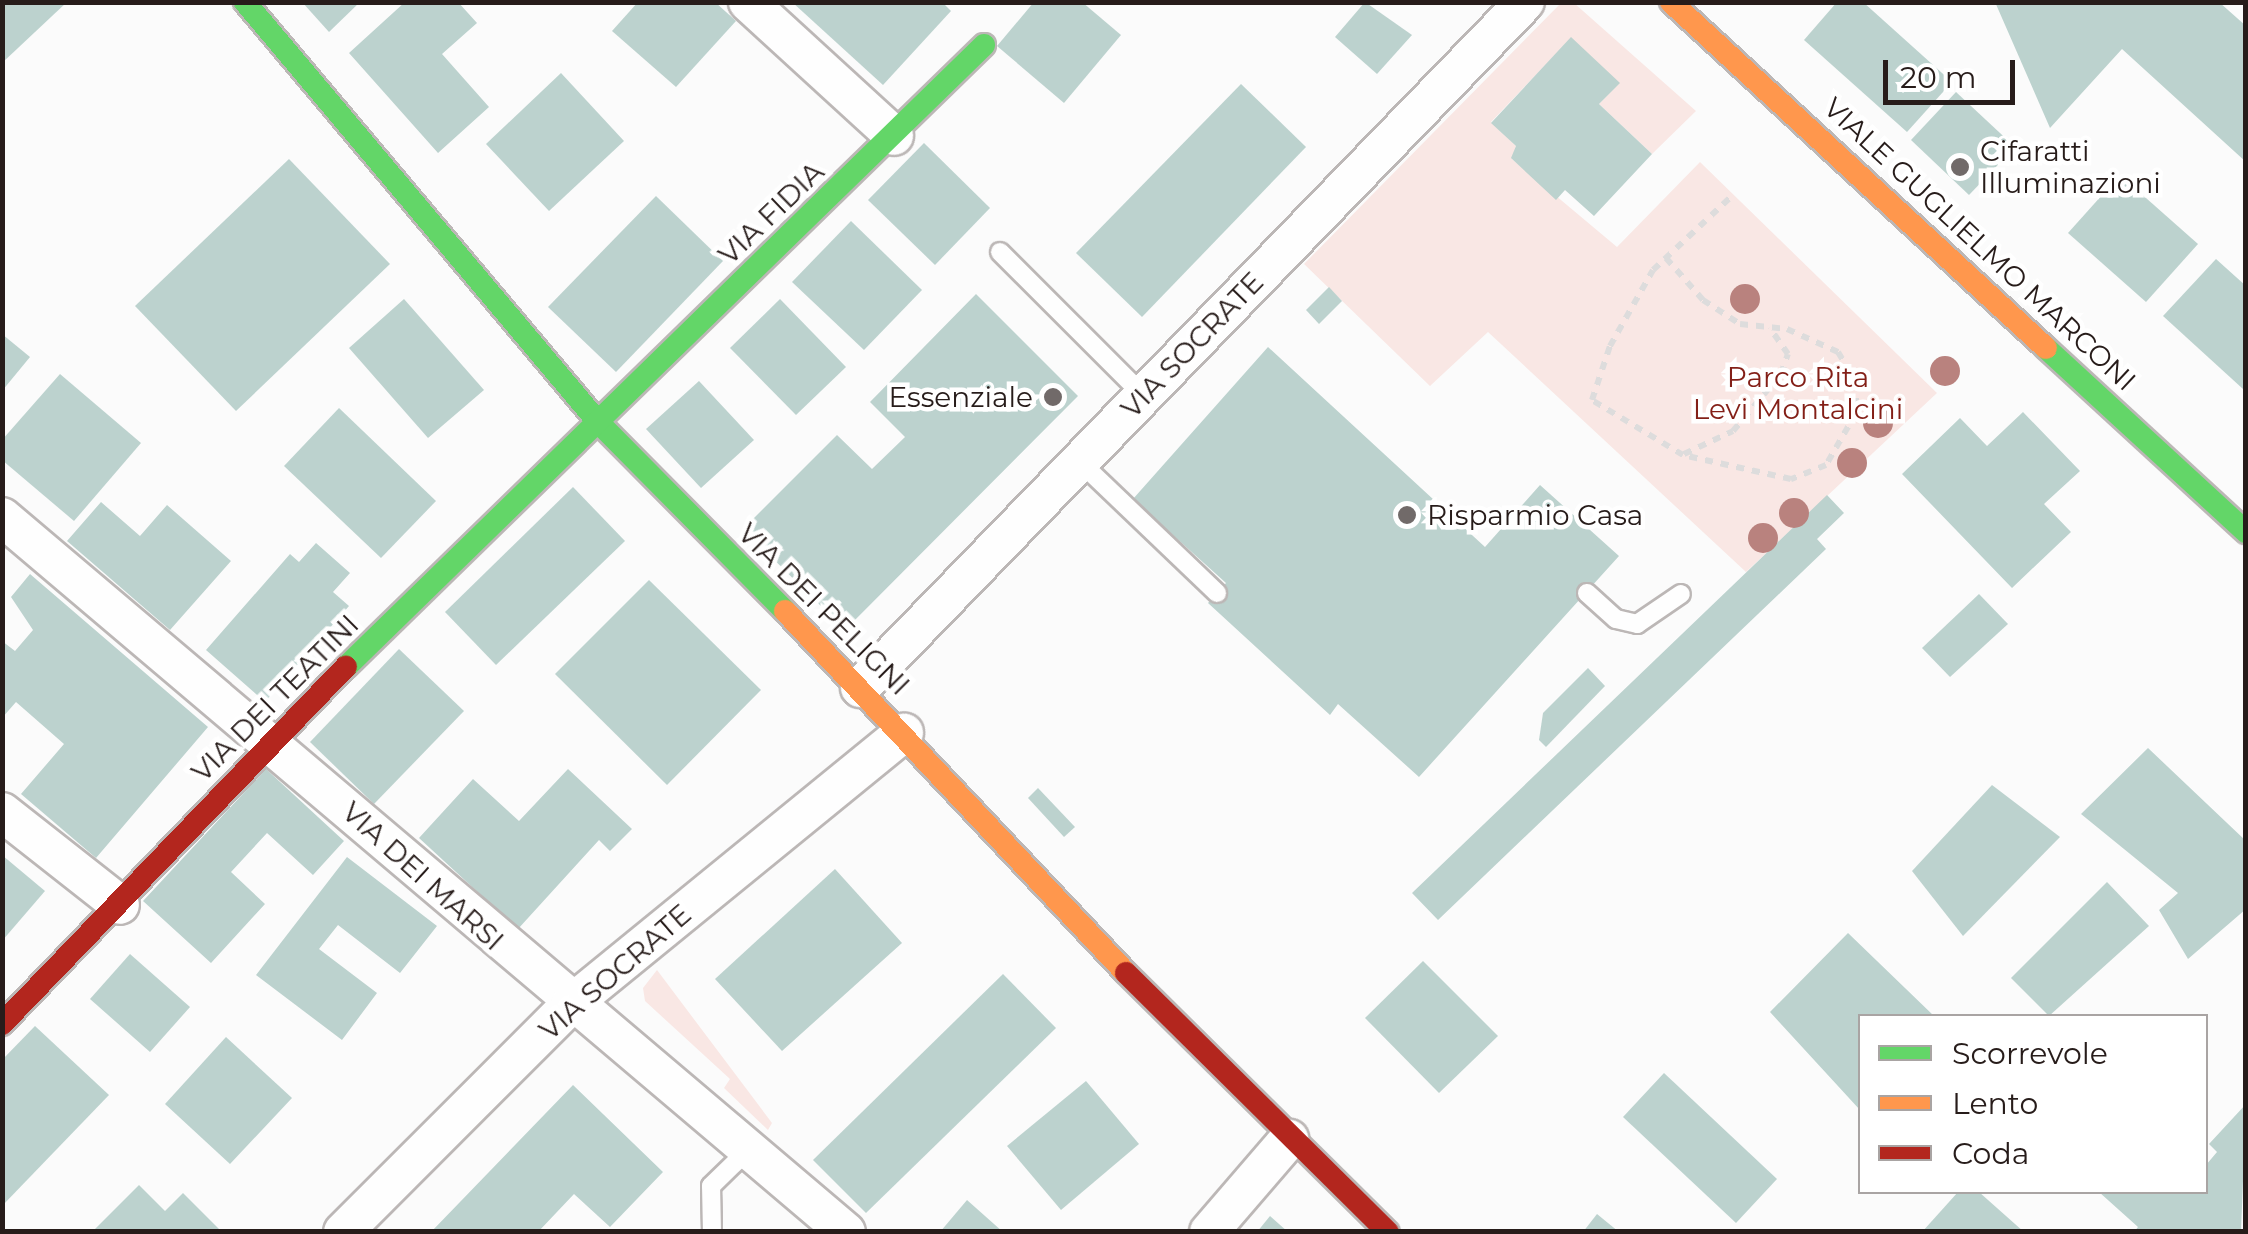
<!DOCTYPE html>
<style>
body{margin:0}
#map{position:relative;width:2248px;height:1234px;overflow:hidden;background:#fbfbfb;font-family:Montserrat,sans-serif}
div>[style]{position:absolute}
[style*='--x']{left:calc(var(--x)*1px);top:calc(var(--y)*1px);width:calc(var(--w)*1px);rotate:calc(var(--a)*1deg)}
.green>*{inset:0;background:#f9e7e4}
.building>*{inset:0;background:#bcd2ce}
.path>*{height:6px;margin-top:-3px;transform-origin:0;background:repeating-linear-gradient(90deg,#dddcdc 0 8px,transparent 0 16px)}
.roads{filter:drop-shadow(2px 0 #bcb7b6) drop-shadow(-2px 0 #bcb7b6) drop-shadow(0 2px #bcb7b6) drop-shadow(0 -2px #bcb7b6)}
.lane>*{height:18px;margin:-9px;padding:0 9px;transform-origin:9px;border-radius:9px;background:#fefefe}
.street>*{height:38px;margin:-19px;padding:0 19px;transform-origin:19px;border-radius:19px;background:#fefefe}
.fast>*{height:22px;margin:-11px;padding:0 11px;transform-origin:11px;border-radius:11px;background:#63d668}
.slow>*{height:22px;margin:-11px;padding:0 11px;transform-origin:11px;border-radius:11px;background:#ff974d}
.jam>*{height:22px;margin:-11px;padding:0 11px;transform-origin:11px;border-radius:11px;background:#b3261e}
.trees>*{width:30px;height:30px;margin:-15px;border-radius:50%;background:#b9827e}
.dots>*{width:28px;height:28px;translate:-50% -50%;box-sizing:border-box;border:5px solid #fff;border-radius:50%}
span{translate:-50% -50%;white-space:nowrap;text-align:center;line-height:1.15;-webkit-text-stroke:9px #fff;paint-order:stroke}
.poi-label{font-size:28px;color:#271c1a}
.left{translate:0 -50%;text-align:left}
.right{translate:-100% -50%;text-align:right}
.street-label{font-size:28px;color:#271c1a}
.park-label{font-size:28px;color:#831f17}
.frame{position:absolute;inset:0;border:5px solid #271c1a;pointer-events:none}
.legend{position:absolute;left:1858px;top:1014px;width:350px;height:180px;box-sizing:border-box;background:#fff;border:2px solid #a9a4a3;margin:0;padding:12px 18px;list-style:none;font-size:30px;color:#271c1a}
.legend li{display:flex;align-items:center;gap:20px;height:50px}
.legend b{width:50px;border:2px solid #a9a4a3}
.scale{position:absolute;left:1883px;top:60px;width:132px;height:45px;box-sizing:border-box;border:5px solid #271c1a;border-top:0;padding-left:12px;font-size:30px;line-height:35px;white-space:nowrap;color:#271c1a;-webkit-text-stroke:8px #fff;paint-order:stroke}
</style>
<div id="map">
<div class="green">
<i style="clip-path:polygon(1561px 3px,1574px 3px,1696px 111px,1652px 154px,1599px 104px,1619px 83px,1571px 38px,1491px 122px,1516px 146px,1512px 159px,1617px 247px,1700px 162px,1937px 393px,1746px 572px,1488px 332px,1430px 386px,1304px 264px)"></i>
<i style="clip-path:polygon(657px 970px,772px 1123px,768px 1130px,724px 1088px,730px 1079px,645px 1001px,643px 988px)"></i>
</div>
<div class="building">
<i style="clip-path:polygon(2px 2px,67px 2px,2px 63px)"></i>
<i style="clip-path:polygon(302px 2px,360px 2px,329px 32px)"></i>
<i style="clip-path:polygon(405px 2px,458px 2px,477px 23px,442px 54px,489px 107px,438px 153px,349px 53px)"></i>
<i style="clip-path:polygon(638px 2px,715px 2px,736px 21px,676px 87px,612px 31px)"></i>
<i style="clip-path:polygon(792px 2px,942px 2px,951px 11px,883px 85px)"></i>
<i style="clip-path:polygon(1034px 2px,1082px 2px,1121px 35px,1064px 103px,997px 46px)"></i>
<i style="clip-path:polygon(1365px 2px,1412px 35px,1377px 74px,1335px 37px)"></i>
<i style="clip-path:polygon(1837px 2px,1863px 2px,1952px 82px,1907px 132px,1804px 40px)"></i>
<i style="clip-path:polygon(1995px 2px,2219px 2px,2246px 26px,2246px 162px,2122px 49px,2050px 128px)"></i>
<i style="clip-path:polygon(1571px 37px,1620px 83px,1599px 104px,1652px 154px,1594px 216px,1565px 190px,1556px 200px,1511px 158px,1516px 146px,1491px 123px)"></i>
<i style="clip-path:polygon(561px 73px,624px 141px,549px 211px,486px 144px)"></i>
<i style="clip-path:polygon(1241px 84px,1306px 147px,1142px 317px,1076px 253px)"></i>
<i style="clip-path:polygon(1956px 92px,2015px 147px,1969px 195px,1911px 140px)"></i>
<i style="clip-path:polygon(924px 143px,990px 208px,935px 265px,868px 200px)"></i>
<i style="clip-path:polygon(289px 159px,390px 264px,236px 411px,135px 306px)"></i>
<i style="clip-path:polygon(2120px 175px,2198px 244px,2146px 302px,2068px 233px)"></i>
<i style="clip-path:polygon(656px 196px,723px 261px,616px 372px,548px 307px)"></i>
<i style="clip-path:polygon(851px 221px,922px 290px,864px 350px,792px 282px)"></i>
<i style="clip-path:polygon(2216px 259px,2246px 286px,2243px 389px,2163px 316px)"></i>
<i style="clip-path:polygon(1329px 287px,1342px 301px,1319px 324px,1306px 310px)"></i>
<i style="clip-path:polygon(976px 294px,1078px 396px,845px 630px,743px 529px,837px 435px,872px 469px,905px 437px,870px 402px)"></i>
<i style="clip-path:polygon(404px 299px,484px 390px,428px 438px,349px 348px)"></i>
<i style="clip-path:polygon(780px 299px,846px 367px,796px 415px,730px 348px)"></i>
<i style="clip-path:polygon(2px 334px,30px 357px,2px 391px)"></i>
<i style="clip-path:polygon(1268px 347px,1485px 547px,1540px 485px,1619px 556px,1419px 777px,1338px 704px,1330px 715px,1208px 603px,1226px 583px,1133px 499px)"></i>
<i style="clip-path:polygon(60px 374px,141px 443px,74px 521px,2px 460px,2px 440px)"></i>
<i style="clip-path:polygon(699px 381px,754px 440px,701px 488px,646px 429px)"></i>
<i style="clip-path:polygon(339px 408px,436px 501px,381px 558px,284px 466px)"></i>
<i style="clip-path:polygon(2023px 412px,2080px 471px,2044px 504px,2071px 532px,2012px 588px,1902px 474px,1960px 418px,1987px 446px)"></i>
<i style="clip-path:polygon(573px 487px,625px 541px,496px 665px,445px 612px)"></i>
<i style="clip-path:polygon(1827px 495px,1844px 513px,1817px 539px,1826px 549px,1438px 920px,1412px 893px)"></i>
<i style="clip-path:polygon(101px 502px,140px 536px,167px 505px,231px 561px,170px 630px,67px 541px)"></i>
<i style="clip-path:polygon(316px 543px,350px 573px,333px 592px,349px 606px,265px 702px,206px 650px,290px 554px,299px 562px)"></i>
<i style="clip-path:polygon(30px 574px,208px 727px,96px 858px,21px 794px,64px 744px,16px 702px,2px 718px,2px 641px,15px 651px,33px 630px,11px 597px)"></i>
<i style="clip-path:polygon(649px 580px,761px 690px,667px 785px,555px 674px)"></i>
<i style="clip-path:polygon(1979px 594px,2008px 624px,1950px 677px,1922px 648px)"></i>
<i style="clip-path:polygon(399px 649px,464px 711px,374px 804px,310px 742px)"></i>
<i style="clip-path:polygon(1588px 668px,1605px 686px,1546px 747px,1539px 740px,1543px 713px)"></i>
<i style="clip-path:polygon(2148px 748px,2246px 841px,2246px 909px,2188px 959px,2159px 910px,2178px 893px,2081px 814px)"></i>
<i style="clip-path:polygon(266px 769px,344px 841px,313px 875px,267px 833px,231px 872px,265px 904px,211px 963px,143px 901px)"></i>
<i style="clip-path:polygon(568px 769px,632px 829px,610px 851px,599px 840px,518px 929px,419px 838px,473px 779px,519px 821px)"></i>
<i style="clip-path:polygon(1992px 785px,2060px 837px,1963px 936px,1912px 871px)"></i>
<i style="clip-path:polygon(1038px 788px,1075px 827px,1064px 837px,1028px 798px)"></i>
<i style="clip-path:polygon(2px 855px,45px 891px,2px 941px)"></i>
<i style="clip-path:polygon(347px 857px,437px 926px,400px 973px,338px 925px,319px 949px,377px 993px,342px 1040px,256px 975px)"></i>
<i style="clip-path:polygon(835px 869px,902px 943px,782px 1051px,715px 979px)"></i>
<i style="clip-path:polygon(2107px 882px,2149px 926px,2049px 1016px,2011px 978px)"></i>
<i style="clip-path:polygon(1848px 933px,1934px 1016px,1860px 1016px,1860px 1110px,1770px 1012px)"></i>
<i style="clip-path:polygon(130px 954px,190px 1007px,150px 1052px,90px 999px)"></i>
<i style="clip-path:polygon(1423px 961px,1498px 1036px,1439px 1093px,1365px 1018px)"></i>
<i style="clip-path:polygon(1003px 974px,1056px 1028px,866px 1213px,813px 1160px)"></i>
<i style="clip-path:polygon(35px 1026px,109px 1095px,2px 1206px,2px 1060px)"></i>
<i style="clip-path:polygon(226px 1037px,292px 1098px,230px 1164px,165px 1104px)"></i>
<i style="clip-path:polygon(1664px 1073px,1777px 1179px,1736px 1223px,1623px 1117px)"></i>
<i style="clip-path:polygon(1086px 1081px,1139px 1144px,1061px 1210px,1007px 1146px)"></i>
<i style="clip-path:polygon(573px 1085px,663px 1172px,610px 1227px,574px 1194px,538px 1232px,431px 1232px)"></i>
<i style="clip-path:polygon(2246px 1104px,2241px 1232px,2134px 1232px,2138px 1227px,2099px 1192px,2206px 1192px,2206px 1165px,2217px 1152px,2209px 1144px)"></i>
<i style="clip-path:polygon(139px 1185px,165px 1211px,183px 1193px,222px 1232px,92px 1232px)"></i>
<i style="clip-path:polygon(1958px 1192px,1979px 1192px,2024px 1232px,1922px 1232px)"></i>
<i style="clip-path:polygon(967px 1200px,1003px 1232px,940px 1232px)"></i>
<i style="clip-path:polygon(1597px 1214px,1619px 1232px,1583px 1232px)"></i>
<i style="clip-path:polygon(1270px 1216px,1288px 1232px,1257px 1232px)"></i>
</div>
<div class="path">
<i style="--x:1666;--y:258;--w:56;--a:48.6"></i>
<i style="--x:1703;--y:300;--w:44;--a:33"></i>
<i style="--x:1740;--y:324;--w:47;--a:6.1"></i>
<i style="--x:1787;--y:329;--w:56;--a:24.3"></i>
<i style="--x:1838;--y:352;--w:35;--a:59"></i>
<i style="--x:1856;--y:382;--w:31;--a:90"></i>
<i style="--x:1856;--y:413;--w:60;--a:120"></i>
<i style="--x:1826;--y:465;--w:38;--a:158"></i>
<i style="--x:1791;--y:479;--w:111;--a:-167.5"></i>
<i style="--x:1683;--y:455;--w:106;--a:-148.9"></i>
<i style="--x:1592;--y:400;--w:57;--a:-71.6"></i>
<i style="--x:1610;--y:346;--w:87;--a:-60.5"></i>
<i style="--x:1653;--y:270;--w:110;--a:-43.2"></i>
<i style="--x:1684;--y:454;--w:54;--a:-25.1"></i>
<i style="--x:1733;--y:431;--w:75;--a:-49.9"></i>
<i style="--x:1781;--y:374;--w:21;--a:-71"></i>
<i style="--x:1788;--y:354;--w:32;--a:-125"></i>
</div>
<div class="roads">
<div class="lane">
<i style="--x:1000;--y:252;--w:202;--a:45"></i>
<i style="--x:1079;--y:461;--w:191;--a:43.7"></i>
<i style="--x:1587;--y:593;--w:39;--a:42"></i>
<i style="--x:1616;--y:619;--w:22;--a:13"></i>
<i style="--x:1637;--y:624;--w:53;--a:-34.3"></i>
<i style="--x:712;--y:1232;--w:46;--a:-91.2"></i>
<i style="--x:711;--y:1186;--w:52;--a:-44.2"></i>
</div>
<div class="street">
<i style="--x:748;--y:2;--w:198;--a:42.5"></i>
<i style="--x:2;--y:517;--w:1106;--a:40.27"></i>
<i style="--x:860;--y:688;--w:955;--a:-45.89"></i>
<i style="--x:2;--y:812;--w:150;--a:38.2"></i>
<i style="--x:343;--y:1232;--w:321;--a:-45"></i>
<i style="--x:570;--y:1005;--w:431;--a:-39.2"></i>
<i style="--x:1209;--y:1232;--w:123;--a:-49.3"></i>
</div>
<div class="fast">
<i style="--x:245;--y:2;--w:549;--a:49.95"></i>
<i style="--x:598;--y:422;--w:266;--a:45.3"></i>
<i style="--x:2046;--y:348;--w:272;--a:42.6"></i>
<i style="--x:346;--y:667;--w:891;--a:-44.27"></i>
</div>
<div class="slow">
<i style="--x:1671;--y:2;--w:510;--a:42.7"></i>
<i style="--x:785;--y:611;--w:497;--a:46.7"></i>
</div>
<div class="jam">
<i style="--x:1126;--y:973;--w:368;--a:44.7"></i>
<i style="--x:2;--y:1024;--w:496;--a:-46.1"></i>
</div>
</div>
<div class="trees">
<i style="left:1745px;top:299px"></i>
<i style="left:1945px;top:371px"></i>
<i style="left:1878px;top:423px"></i>
<i style="left:1852px;top:463px"></i>
<i style="left:1794px;top:513px"></i>
<i style="left:1763px;top:538px"></i>
</div>
<div class="dots">
<i style="left:1960px;top:167px;background:#716a69"></i>
<i style="left:1053px;top:397px;background:#716a69"></i>
<i style="left:1407px;top:515px;background:#716a69"></i>
</div>
<div class="poi-label">
<span class="left" style="left:1980px;top:167px">Cifaratti<br>Illuminazioni</span>
<span class="right" style="left:1033px;top:397px">Essenziale</span>
<span class="left" style="left:1427px;top:515px">Risparmio Casa</span>
</div>
<div class="street-label">
<span style="left:771px;top:213px;rotate:-44deg">VIA FIDIA</span>
<span style="left:1980px;top:244px;rotate:43deg">VIALE GUGLIELMO MARCONI</span>
<span style="left:1192px;top:345px;rotate:-46deg">VIA SOCRATE</span>
<span style="left:824px;top:609px;rotate:45deg">VIA DEI PELIGNI</span>
<span style="left:275px;top:698px;rotate:-45deg">VIA DEI TEATINI</span>
<span style="left:423px;top:876px;rotate:42deg">VIA DEI MARSI</span>
<span style="left:615px;top:972px;rotate:-41deg">VIA SOCRATE</span>
</div>
<div class="park-label">
<span style="left:1798px;top:393px">Parco Rita<br>Levi Montalcini</span>
</div>
<div class="frame"></div>
<ul class="legend">
<li><b style="height:12px;background:#63d668"></b>Scorrevole</li>
<li><b style="height:12px;background:#ff974d"></b>Lento</li>
<li><b style="height:12px;background:#b3261e"></b>Coda</li>
</ul>
<div class="scale">20 m</div>
</div>
